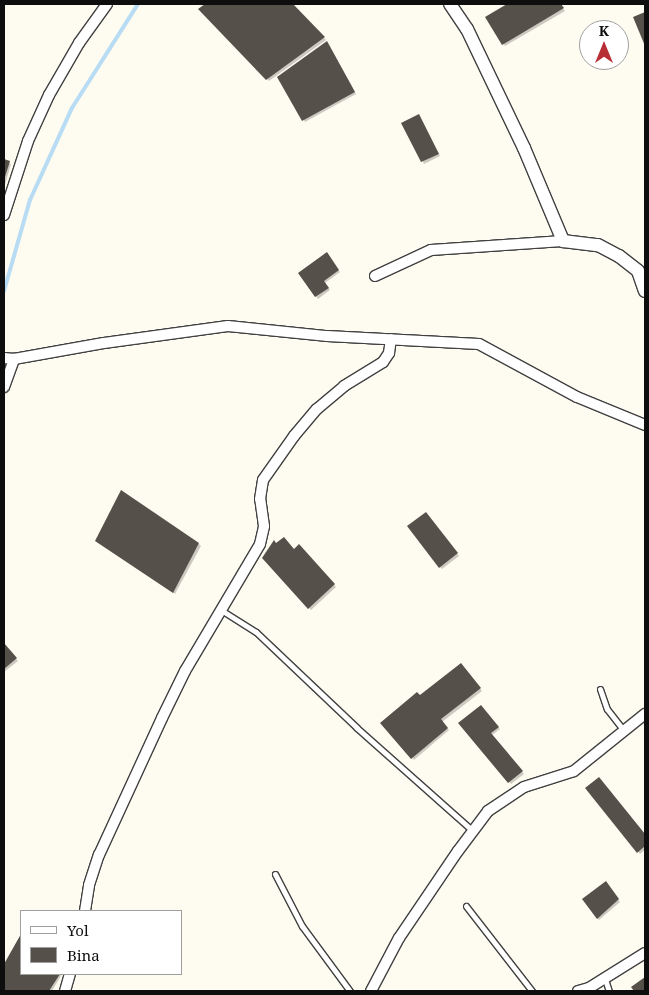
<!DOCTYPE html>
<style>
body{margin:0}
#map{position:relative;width:649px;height:995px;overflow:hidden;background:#fefcf1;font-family:"Noto Serif",serif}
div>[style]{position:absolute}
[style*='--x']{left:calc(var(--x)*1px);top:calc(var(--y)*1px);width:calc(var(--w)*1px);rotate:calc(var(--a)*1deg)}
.shadow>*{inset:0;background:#0003}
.stream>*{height:4px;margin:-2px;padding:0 2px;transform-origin:2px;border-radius:2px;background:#b8dcf3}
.building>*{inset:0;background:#56504b}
.roads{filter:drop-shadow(1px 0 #414141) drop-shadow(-1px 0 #414141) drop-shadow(0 1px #414141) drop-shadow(0 -1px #414141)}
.service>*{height:5px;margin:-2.5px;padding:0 2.5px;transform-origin:2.5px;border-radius:2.5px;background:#fff}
.minor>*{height:10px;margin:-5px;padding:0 5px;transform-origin:5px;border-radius:5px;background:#fff}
.tertiary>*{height:12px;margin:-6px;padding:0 6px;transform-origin:6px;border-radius:6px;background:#fff}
span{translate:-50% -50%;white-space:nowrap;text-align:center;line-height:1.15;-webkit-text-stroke:5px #fff;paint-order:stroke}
.frame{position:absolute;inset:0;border:5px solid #0e0e0e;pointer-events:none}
.legend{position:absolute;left:20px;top:910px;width:162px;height:65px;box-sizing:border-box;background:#fff;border:1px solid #9f9f9f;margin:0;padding:6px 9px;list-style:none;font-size:15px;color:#0e0e0e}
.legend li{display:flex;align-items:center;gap:10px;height:25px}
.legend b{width:25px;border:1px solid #9f9f9f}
.north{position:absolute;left:579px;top:20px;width:50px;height:50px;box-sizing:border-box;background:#fff;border:1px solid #9f9f9f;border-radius:50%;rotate:0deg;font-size:14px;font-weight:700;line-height:20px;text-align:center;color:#0e0e0e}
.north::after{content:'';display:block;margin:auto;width:18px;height:22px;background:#b72e34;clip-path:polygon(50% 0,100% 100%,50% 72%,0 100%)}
</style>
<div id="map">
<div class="shadow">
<i style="clip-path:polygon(207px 4px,292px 4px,326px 40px,269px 81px,200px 9px)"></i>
<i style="clip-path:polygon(509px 4px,560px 4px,565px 11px,505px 46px,487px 17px)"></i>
<i style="clip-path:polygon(328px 44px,356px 94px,305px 122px,279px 77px)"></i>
<i style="clip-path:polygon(420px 118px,440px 156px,424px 164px,403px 124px)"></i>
<i style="clip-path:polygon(4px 161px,11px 164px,4px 188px)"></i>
<i style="clip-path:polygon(329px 256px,340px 272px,325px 283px,330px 290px,318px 299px,299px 274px)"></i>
<i style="clip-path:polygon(428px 515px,459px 556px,442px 569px,440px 567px)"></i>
<i style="clip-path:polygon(99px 543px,199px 544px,201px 546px,175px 594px)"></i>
<i style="clip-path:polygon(299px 546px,336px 587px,311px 610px,264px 558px,294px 550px)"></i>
<i style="clip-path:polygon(4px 645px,18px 661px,4px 672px)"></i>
<i style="clip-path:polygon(463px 667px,482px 691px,442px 722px,449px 730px,414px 760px,382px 723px)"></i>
<i style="clip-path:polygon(481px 706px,500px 729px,492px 735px,524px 774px,511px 784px,460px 723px)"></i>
<i style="clip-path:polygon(601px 780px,645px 835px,645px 850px,640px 854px,587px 788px)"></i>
<i style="clip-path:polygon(608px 885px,620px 902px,599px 920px,584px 899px)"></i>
<i style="clip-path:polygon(21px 936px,21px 974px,62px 974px,52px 991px,4px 991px,4px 966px)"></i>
</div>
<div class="stream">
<i style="--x:4;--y:291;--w:95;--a:-74.1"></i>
<i style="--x:30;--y:200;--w:101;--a:-65.5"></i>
<i style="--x:72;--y:108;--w:123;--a:-57.6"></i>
</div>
<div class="building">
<i style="clip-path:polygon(205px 4px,293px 4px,325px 37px,266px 80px,198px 9px)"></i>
<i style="clip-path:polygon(507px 4px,561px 4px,564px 8px,502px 45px,485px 17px)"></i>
<i style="clip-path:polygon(645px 12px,645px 46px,633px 17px)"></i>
<i style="clip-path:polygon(327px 41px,355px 92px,302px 121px,277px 77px)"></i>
<i style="clip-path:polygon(419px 114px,439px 154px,421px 162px,401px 123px)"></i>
<i style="clip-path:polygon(4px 159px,10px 161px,4px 180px)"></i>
<i style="clip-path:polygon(327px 252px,339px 270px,324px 281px,329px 288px,315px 297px,298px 273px)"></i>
<i style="clip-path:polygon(121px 490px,199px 543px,173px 593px,95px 541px)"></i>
<i style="clip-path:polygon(426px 512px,458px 553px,439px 568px,407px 526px)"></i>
<i style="clip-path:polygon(284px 537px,294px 549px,299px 544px,335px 584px,308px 609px,262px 558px,274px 540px,276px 543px)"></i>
<i style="clip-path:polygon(4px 643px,17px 658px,4px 669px)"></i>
<i style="clip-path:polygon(461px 663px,481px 688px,441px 719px,448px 728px,411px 759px,380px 723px,417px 692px,420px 695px)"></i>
<i style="clip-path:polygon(481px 705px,499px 727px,491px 733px,523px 771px,508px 783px,458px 723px)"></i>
<i style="clip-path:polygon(599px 777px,645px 834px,645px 846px,637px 853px,585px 788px)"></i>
<i style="clip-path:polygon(606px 881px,619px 899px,597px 919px,582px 899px)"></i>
<i style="clip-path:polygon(21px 934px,21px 974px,60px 974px,49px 991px,4px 991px,4px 964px)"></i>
<i style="clip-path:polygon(645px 977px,645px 991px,634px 991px,631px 987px)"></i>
</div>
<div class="roads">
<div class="service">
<i style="--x:221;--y:610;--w:41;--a:32.2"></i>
<i style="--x:256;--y:632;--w:139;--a:43.5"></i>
<i style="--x:357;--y:728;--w:155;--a:41.6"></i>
<i style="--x:600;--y:689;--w:21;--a:71"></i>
<i style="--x:607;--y:709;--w:28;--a:52"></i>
<i style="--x:275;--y:874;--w:59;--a:62.6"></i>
<i style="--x:302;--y:926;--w:81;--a:53.6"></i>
<i style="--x:466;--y:906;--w:108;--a:52.2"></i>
<i style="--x:605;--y:979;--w:13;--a:72"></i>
</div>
<div class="minor">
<i style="--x:4;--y:215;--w:78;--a:-72"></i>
<i style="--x:28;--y:141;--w:51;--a:-65.5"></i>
<i style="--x:49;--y:95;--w:60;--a:-60"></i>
<i style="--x:79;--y:43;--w:48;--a:-54.3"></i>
<i style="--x:375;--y:276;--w:62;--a:-24.9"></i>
<i style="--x:431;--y:250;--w:132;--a:-3.9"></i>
<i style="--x:4;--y:358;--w:10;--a:6"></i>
<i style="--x:14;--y:359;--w:91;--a:-10.1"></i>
<i style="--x:104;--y:343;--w:125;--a:-7.8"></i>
<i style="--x:228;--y:326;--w:100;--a:5.8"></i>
<i style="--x:327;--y:336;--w:152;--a:3"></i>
<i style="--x:479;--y:344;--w:111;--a:28.4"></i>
<i style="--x:577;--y:397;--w:74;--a:22.4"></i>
<i style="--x:4;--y:387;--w:30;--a:-70"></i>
<i style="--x:85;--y:911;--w:26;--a:-81"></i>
<i style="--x:89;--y:885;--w:32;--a:-72"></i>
<i style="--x:99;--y:855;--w:151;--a:-65.3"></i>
<i style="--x:162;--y:718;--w:52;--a:-63.9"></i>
<i style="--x:185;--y:671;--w:147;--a:-59.4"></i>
<i style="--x:260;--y:544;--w:18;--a:-77"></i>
<i style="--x:264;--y:526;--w:27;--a:-98"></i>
<i style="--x:260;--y:499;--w:19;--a:-81"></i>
<i style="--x:263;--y:480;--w:54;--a:-54.8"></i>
<i style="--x:294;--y:436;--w:35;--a:-50"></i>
<i style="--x:317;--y:409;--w:35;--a:-40"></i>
<i style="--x:344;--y:386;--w:46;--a:-31.6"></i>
<i style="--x:383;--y:362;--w:11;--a:-56"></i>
<i style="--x:389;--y:353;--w:14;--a:-82"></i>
<i style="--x:65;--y:991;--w:18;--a:-74"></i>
<i style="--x:371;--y:991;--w:60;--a:-62.2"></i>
<i style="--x:399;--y:938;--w:105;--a:-55.9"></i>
<i style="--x:458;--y:851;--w:50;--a:-53.1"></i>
<i style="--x:488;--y:811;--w:43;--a:-33.7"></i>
<i style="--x:524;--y:787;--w:52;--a:-17.7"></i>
<i style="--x:574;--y:771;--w:91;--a:-38.8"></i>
<i style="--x:578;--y:991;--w:11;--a:-15"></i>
<i style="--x:589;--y:988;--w:66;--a:-32"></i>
</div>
<div class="tertiary">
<i style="--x:450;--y:4;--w:30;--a:56"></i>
<i style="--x:467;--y:29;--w:132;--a:64.4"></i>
<i style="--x:524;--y:148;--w:101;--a:67.2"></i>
<i style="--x:563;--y:241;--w:35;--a:7"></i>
<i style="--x:598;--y:245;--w:24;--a:28"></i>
<i style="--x:619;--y:256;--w:24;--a:38"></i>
<i style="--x:638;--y:271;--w:21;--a:71"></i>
</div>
</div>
<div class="frame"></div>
<ul class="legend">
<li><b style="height:6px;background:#fff"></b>Yol</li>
<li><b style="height:14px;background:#56504b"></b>Bina</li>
</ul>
<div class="north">K</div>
</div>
